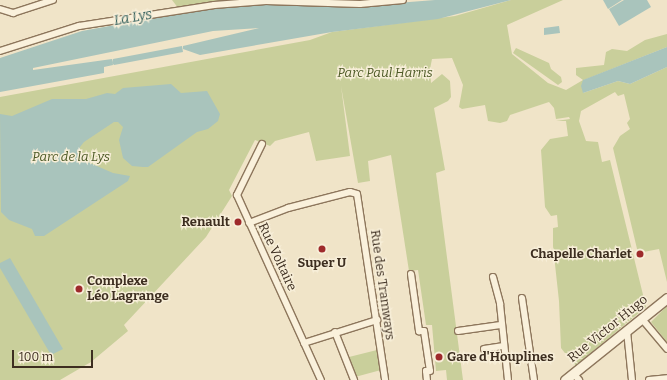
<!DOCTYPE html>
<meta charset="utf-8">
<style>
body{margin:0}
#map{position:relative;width:667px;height:380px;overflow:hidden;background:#f0e4c8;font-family:Bitter,serif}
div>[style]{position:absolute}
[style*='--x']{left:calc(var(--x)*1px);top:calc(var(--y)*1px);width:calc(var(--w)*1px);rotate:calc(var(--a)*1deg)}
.green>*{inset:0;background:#c9cf9b}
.water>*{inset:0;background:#a9c4bc}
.roads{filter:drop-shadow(1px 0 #8d765c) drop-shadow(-1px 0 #8d765c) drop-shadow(0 1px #8d765c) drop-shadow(0 -1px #8d765c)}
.minor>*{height:6px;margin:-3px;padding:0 3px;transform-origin:3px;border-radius:3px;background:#faf1dc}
.secondary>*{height:9px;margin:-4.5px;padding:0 4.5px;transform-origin:4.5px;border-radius:4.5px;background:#faf1dc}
.dots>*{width:11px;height:11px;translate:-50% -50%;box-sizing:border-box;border:2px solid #f7eed8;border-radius:50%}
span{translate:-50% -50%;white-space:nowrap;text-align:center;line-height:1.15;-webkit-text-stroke:3px #f7eed8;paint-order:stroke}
.park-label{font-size:13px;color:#4d5a26;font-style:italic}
.poi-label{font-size:13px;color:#3d2e20;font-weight:700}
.right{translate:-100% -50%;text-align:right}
.left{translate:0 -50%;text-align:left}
.street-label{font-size:13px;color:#3d2e20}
.water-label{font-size:14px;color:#2f5d5a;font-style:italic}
.scale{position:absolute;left:12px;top:350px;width:81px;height:18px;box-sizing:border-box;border:2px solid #3d2e20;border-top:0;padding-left:5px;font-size:12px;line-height:14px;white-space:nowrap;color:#3d2e20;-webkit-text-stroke:3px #f7eed8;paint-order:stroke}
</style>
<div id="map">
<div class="green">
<i style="clip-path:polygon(172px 0,309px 0,182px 13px)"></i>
<i style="clip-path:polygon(511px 0,563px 0,507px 25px,512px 54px,548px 83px,566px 90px,583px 80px,576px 75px,576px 68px,604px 65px,606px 52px,612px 49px,627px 51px,645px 40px,667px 34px,667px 47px,584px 80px,583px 93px,618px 81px,630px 84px,667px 67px,667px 282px,659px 249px,638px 253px,613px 148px,620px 136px,630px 129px,627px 123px,630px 119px,624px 94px,618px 96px,615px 92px,581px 111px,579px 121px,586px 141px,598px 142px,602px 162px,610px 160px,646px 307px,575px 366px,561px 348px,559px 301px,553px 246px,553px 228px,558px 227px,557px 215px,551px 216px,545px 207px,541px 150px,550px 139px,568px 136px,566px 121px,556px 121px,570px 119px,569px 117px,556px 119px,554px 108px,549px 102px,510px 115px,507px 121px,500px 123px,488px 121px,485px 105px,462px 109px,459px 107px,463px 85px,452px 58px,432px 59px,430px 69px,431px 83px,442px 74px,450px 81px,451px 97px,448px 101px,434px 108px,445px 170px,436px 173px,463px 380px,447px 380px,446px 370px,436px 371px,432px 325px,426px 325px,418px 270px,409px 271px,391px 155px,368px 161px,370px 181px,358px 183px,341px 86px,350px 156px,316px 161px,309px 132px,275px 141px,270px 146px,255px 140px,229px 190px,232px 196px,206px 237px,124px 325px,128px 331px,91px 362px,60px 380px,0 380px,0 97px,310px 40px,332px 32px,455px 16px)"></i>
<i style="clip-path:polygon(516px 48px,549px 63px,551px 69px,561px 77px,562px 82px,558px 85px,513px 53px)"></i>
<i style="clip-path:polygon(667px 306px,667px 342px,651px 322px)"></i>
<i style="clip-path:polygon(377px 350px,381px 370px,355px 377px,349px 357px)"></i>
</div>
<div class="water">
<i style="clip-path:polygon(435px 0,511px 0,438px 19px,332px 32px,200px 55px,183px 49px,183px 46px,259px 28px,213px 31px,33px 68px,33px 70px,112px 59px,113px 65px,104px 67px,104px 73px,0 92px,0 58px,82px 31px,204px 9px,269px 3px,371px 5px)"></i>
<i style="clip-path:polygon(603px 0,622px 0,608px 9px)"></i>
<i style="clip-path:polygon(624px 0,647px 0,651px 7px,619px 26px,609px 9px)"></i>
<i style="clip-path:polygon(559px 26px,560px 33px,544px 35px,544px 28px)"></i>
<i style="clip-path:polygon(182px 46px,183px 52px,114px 65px,112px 63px,113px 59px)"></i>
<i style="clip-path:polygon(667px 47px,667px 67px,630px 84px,618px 81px,583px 93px,581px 86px,583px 80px)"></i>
<i style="clip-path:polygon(171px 84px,181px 93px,207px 91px,220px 114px,218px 121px,208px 129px,197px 132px,148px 167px,143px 167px,132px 166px,123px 158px,119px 140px,123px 127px,118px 122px,114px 122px,84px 142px,80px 147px,80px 153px,90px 163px,113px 173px,130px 176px,128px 181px,44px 236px,35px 236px,32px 229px,9px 220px,1px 212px,0 114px,12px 116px,52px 99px,86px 99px,107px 93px,115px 94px,123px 88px)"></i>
<i style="clip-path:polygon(10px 258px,63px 349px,51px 355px,0 268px,0 263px)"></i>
</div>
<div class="roads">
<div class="minor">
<i style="--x:0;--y:9;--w:14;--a:17"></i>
<i style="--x:13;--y:13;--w:42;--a:-18"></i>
<i style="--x:0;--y:51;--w:83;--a:-17.6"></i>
<i style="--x:79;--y:26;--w:137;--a:-8.8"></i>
<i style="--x:214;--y:5;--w:52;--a:-4.4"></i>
<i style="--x:266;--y:1;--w:94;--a:1.8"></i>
<i style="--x:360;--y:4;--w:43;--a:-5.3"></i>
<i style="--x:262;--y:144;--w:57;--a:116.1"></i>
<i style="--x:237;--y:195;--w:203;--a:65.6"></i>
<i style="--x:249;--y:223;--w:42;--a:-21"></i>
<i style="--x:288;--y:208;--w:64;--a:-14.5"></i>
<i style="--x:350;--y:192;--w:7;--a:16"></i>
<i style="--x:357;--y:194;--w:188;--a:81.4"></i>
<i style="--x:411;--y:274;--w:58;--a:82"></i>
<i style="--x:419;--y:331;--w:5;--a:0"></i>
<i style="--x:424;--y:331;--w:40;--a:81.5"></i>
<i style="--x:430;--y:371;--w:4;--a:180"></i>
<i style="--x:426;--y:371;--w:9;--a:84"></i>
<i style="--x:493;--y:277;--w:28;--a:75"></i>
<i style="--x:500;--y:304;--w:76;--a:84"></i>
<i style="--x:522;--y:298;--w:83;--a:81.7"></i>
<i style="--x:642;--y:319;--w:39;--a:50"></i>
<i style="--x:458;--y:331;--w:43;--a:-7.9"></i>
<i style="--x:627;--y:331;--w:49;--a:84.2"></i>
<i style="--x:335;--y:332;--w:52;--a:68.4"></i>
<i style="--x:304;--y:343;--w:77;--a:-17.5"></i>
<i style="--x:484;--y:349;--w:20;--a:-9"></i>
<i style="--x:574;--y:374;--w:8;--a:50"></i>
<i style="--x:649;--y:380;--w:18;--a:-6"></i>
</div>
<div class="secondary">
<i style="--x:565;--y:380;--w:131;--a:-38.8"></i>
</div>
</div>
<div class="dots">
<i style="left:238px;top:222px;background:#9e2a2b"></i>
<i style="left:322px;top:249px;background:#9e2a2b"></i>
<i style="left:640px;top:254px;background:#9e2a2b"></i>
<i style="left:79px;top:289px;background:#9e2a2b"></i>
<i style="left:439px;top:357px;background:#9e2a2b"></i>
</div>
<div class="park-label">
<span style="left:385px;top:73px">Parc Paul Harris</span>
<span style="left:71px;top:157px">Parc de la Lys</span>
</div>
<div class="poi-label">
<span class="right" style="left:230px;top:222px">Renault</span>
<span class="right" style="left:632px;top:254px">Chapelle Charlet</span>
<span style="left:322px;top:263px">Super U</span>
<span class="left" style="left:87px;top:289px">Complexe<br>Léo Lagrange</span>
<span class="left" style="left:447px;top:357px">Gare d'Houplines</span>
</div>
<div class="street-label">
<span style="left:277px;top:257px;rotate:65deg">Rue Voltaire</span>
<span style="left:382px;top:285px;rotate:82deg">Rue des Tramways</span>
<span style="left:608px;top:329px;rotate:-39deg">Rue Victor Hugo</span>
</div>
<div class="water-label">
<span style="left:133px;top:18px;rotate:-10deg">La Lys</span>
</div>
<div class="scale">100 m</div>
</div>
